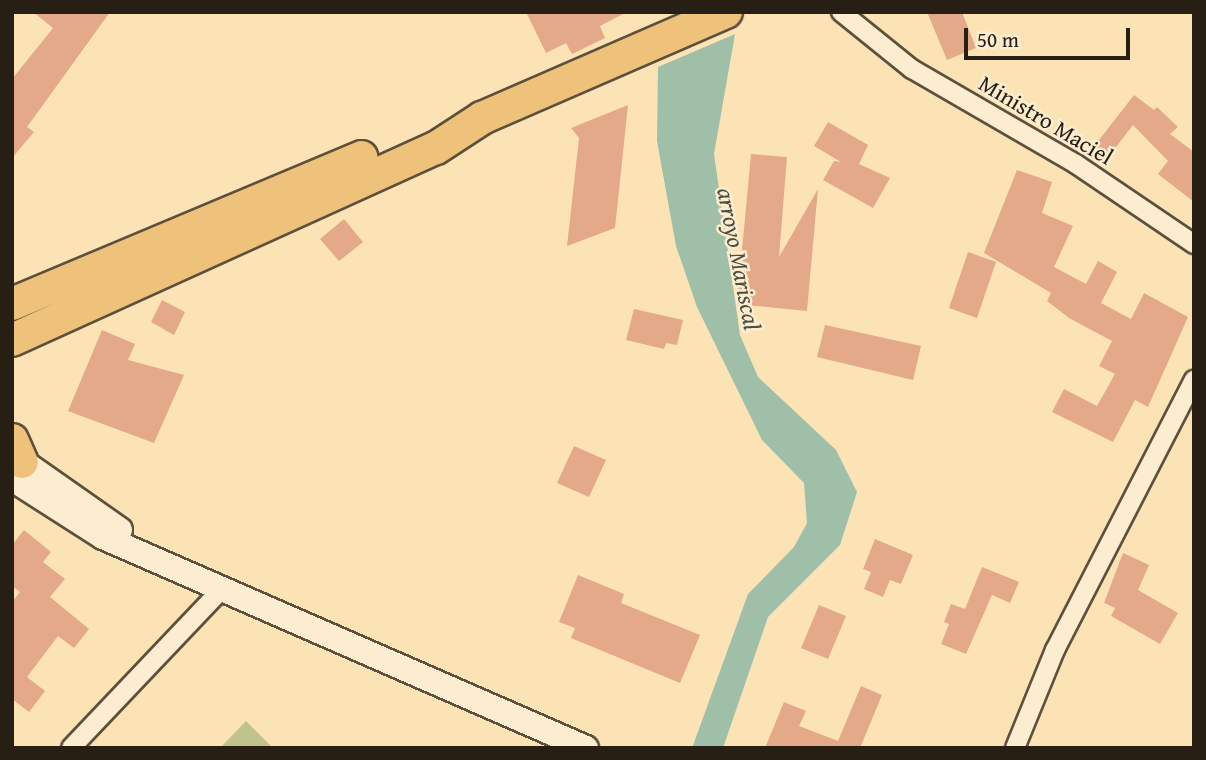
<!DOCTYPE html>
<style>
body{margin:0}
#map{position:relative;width:1206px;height:760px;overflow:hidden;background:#fce3b6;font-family:"Gentium Book Plus",serif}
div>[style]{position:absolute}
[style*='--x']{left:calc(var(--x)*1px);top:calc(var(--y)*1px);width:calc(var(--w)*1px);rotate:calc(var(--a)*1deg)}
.green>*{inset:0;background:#c1c38d}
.water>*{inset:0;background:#a0bfa8}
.building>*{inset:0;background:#e3a988}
.roads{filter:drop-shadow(2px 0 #5d503c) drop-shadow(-2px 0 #5d503c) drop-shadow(0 2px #5d503c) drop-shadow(0 -2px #5d503c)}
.street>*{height:18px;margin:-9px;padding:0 9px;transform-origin:9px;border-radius:9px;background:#fdedd0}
.secondary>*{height:24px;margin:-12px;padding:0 12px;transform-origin:12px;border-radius:12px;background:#fdedd0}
.highway>*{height:32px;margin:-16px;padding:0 16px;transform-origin:16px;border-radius:16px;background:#eec27b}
span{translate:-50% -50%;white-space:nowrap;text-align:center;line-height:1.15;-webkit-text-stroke:5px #fdedd0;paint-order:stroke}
.street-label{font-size:23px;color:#281f14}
.water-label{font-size:24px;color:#4c4f40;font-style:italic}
.frame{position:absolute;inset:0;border:14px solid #281f14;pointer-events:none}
.scale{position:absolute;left:964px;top:28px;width:166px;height:32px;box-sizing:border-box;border:4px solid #281f14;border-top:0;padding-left:9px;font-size:21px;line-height:24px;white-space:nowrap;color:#281f14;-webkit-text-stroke:5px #fdedd0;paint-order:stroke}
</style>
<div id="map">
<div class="green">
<i style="clip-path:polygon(246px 721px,273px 748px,220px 748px)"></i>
</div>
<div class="water">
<i style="clip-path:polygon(735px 34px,714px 154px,740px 335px,758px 377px,836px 450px,857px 492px,840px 545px,768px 617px,723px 748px,692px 748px,748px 594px,794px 547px,807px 523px,804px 483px,762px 440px,697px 307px,676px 246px,657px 141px,658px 67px)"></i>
</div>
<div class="building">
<i style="clip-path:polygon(33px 12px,110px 12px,27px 127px,34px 132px,12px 158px,12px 79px,53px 28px)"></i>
<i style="clip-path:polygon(526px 12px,627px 12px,600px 26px,605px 38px,572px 54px,566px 43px,546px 53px)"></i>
<i style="clip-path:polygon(927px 12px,962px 12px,976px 48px,947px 60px)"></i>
<i style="clip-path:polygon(1134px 95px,1154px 110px,1157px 107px,1178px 127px,1170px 134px,1194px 152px,1194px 202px,1158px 174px,1168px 161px,1133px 125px,1106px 160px,1092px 149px)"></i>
<i style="clip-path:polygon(628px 105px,615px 228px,567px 246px,579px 138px,571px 128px)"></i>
<i style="clip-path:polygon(828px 122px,868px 145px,859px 164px,890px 178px,873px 208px,823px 180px,834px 161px,841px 162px,814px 146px)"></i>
<i style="clip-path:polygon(751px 154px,787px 157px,779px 257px,818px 189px,807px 311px,737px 304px)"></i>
<i style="clip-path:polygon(1017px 170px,1052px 182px,1042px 213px,1073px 226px,1054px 267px,1086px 284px,1098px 261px,1117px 272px,1101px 303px,1131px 319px,1144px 293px,1188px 317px,1148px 407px,1135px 400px,1113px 442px,1052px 412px,1064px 389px,1097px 406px,1115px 374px,1099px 366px,1112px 341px,1069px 318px,1047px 301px,1051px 293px,984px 253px)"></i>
<i style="clip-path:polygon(344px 219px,363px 242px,339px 261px,320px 239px)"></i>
<i style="clip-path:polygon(968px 252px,996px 262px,977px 318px,949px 308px)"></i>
<i style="clip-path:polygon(162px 300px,185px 312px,174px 335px,151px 322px)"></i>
<i style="clip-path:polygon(634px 309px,683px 320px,677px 345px,666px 343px,664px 349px,626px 340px)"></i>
<i style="clip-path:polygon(825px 325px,921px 346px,913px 380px,817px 357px)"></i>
<i style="clip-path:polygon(102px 330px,135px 344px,128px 360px,184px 375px,154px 443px,68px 411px)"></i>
<i style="clip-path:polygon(574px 446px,606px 460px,589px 497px,557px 483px)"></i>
<i style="clip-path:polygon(24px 530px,51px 552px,43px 562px,65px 579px,50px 597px,89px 629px,74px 648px,58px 636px,27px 677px,45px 691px,29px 712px,12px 699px,12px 602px,20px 592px,12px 586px,12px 545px)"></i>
<i style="clip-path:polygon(875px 539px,913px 555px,901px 584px,890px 580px,883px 597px,864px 589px,871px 572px,863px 569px)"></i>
<i style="clip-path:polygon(1123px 553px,1149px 565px,1138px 590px,1178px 613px,1160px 644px,1111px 616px,1115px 608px,1104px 603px)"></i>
<i style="clip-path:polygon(982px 567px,1019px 582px,1010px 603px,992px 595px,966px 654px,941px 644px,949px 624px,944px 622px,951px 604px,965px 609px)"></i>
<i style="clip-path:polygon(578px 575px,624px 594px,621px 603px,700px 635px,680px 683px,571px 638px,575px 628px,559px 622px)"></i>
<i style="clip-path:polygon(819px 605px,846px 616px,828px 659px,801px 648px)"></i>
<i style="clip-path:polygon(861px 686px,882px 695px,860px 748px,765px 748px,784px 702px,806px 711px,799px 726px,838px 741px)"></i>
</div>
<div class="roads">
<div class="street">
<i style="--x:841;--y:12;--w:91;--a:38.8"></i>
<i style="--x:912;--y:69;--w:190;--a:30.1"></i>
<i style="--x:1076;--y:164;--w:143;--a:34.1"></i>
<i style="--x:71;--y:748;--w:222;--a:-46.5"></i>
<i style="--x:1015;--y:748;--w:106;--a:-67.8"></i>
<i style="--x:1055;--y:650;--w:304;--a:-62.8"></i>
</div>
<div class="secondary">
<i style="--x:12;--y:454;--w:132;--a:35.1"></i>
<i style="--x:12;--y:479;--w:108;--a:32.5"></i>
<i style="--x:103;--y:537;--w:527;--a:23.6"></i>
</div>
<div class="highway">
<i style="--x:12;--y:304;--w:379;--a:-22.8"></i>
<i style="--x:12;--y:340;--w:465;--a:-24.4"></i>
<i style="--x:436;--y:148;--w:55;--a:-33.1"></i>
<i style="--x:482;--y:118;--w:266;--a:-23.5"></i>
<i style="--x:12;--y:440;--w:24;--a:66"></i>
</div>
</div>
<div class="street-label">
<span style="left:1046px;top:120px;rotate:31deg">Ministro Maciel</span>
</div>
<div class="water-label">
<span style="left:739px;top:259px;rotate:79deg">arroyo Mariscal</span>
</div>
<div class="frame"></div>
<div class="scale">50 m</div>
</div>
